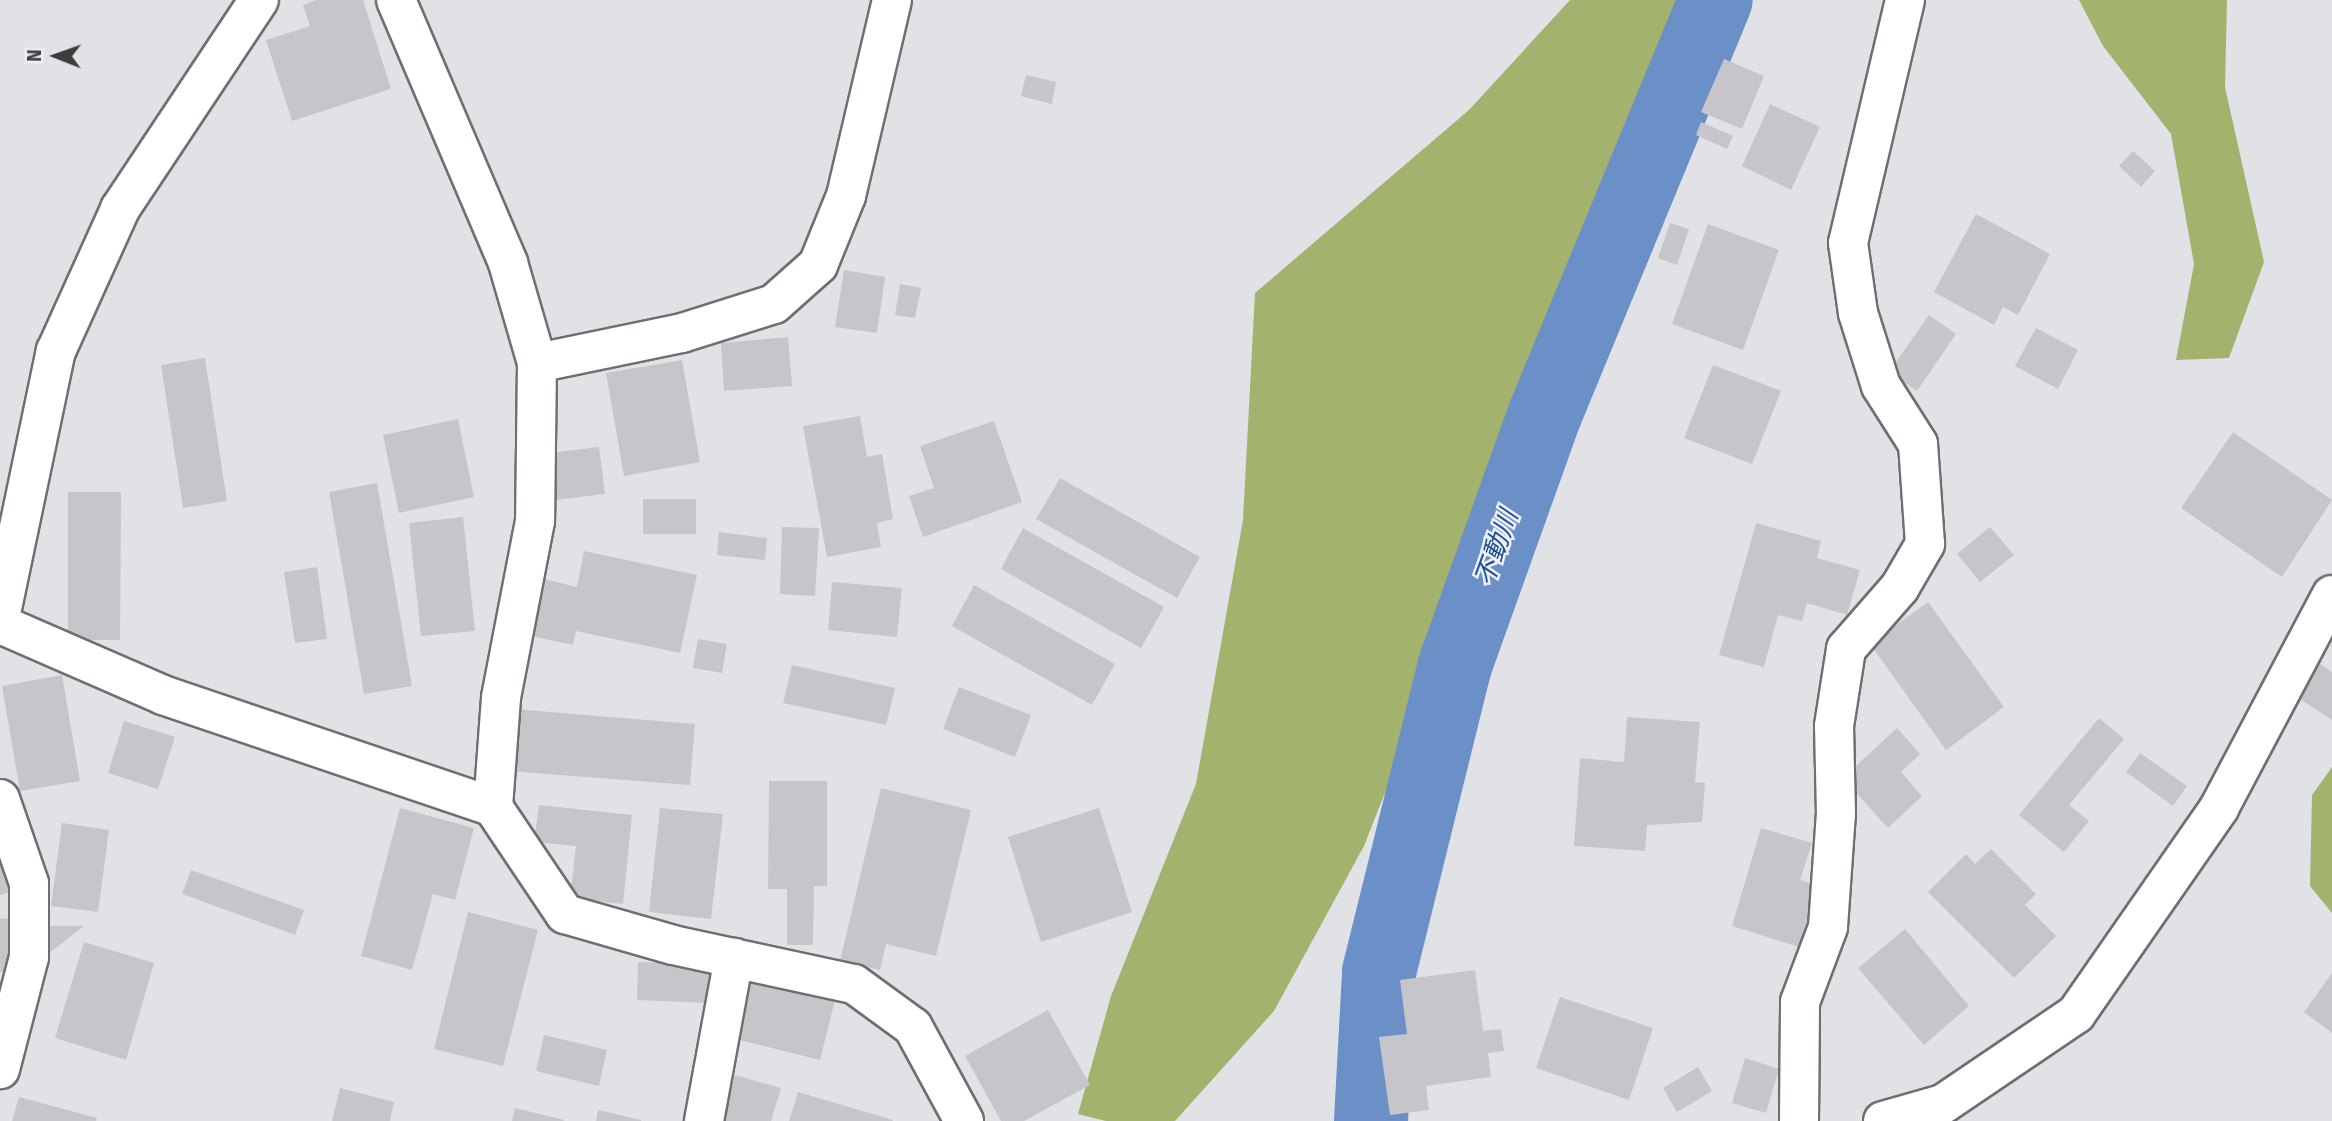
<!DOCTYPE html>
<meta charset="utf-8">
<style>
body{margin:0}
#map{position:relative;width:2332px;height:1121px;overflow:hidden;background:#e1e2e6;font-family:"Fira Sans","Noto Sans JP",sans-serif}
div>[style]{position:absolute}
[style*='--x']{left:calc(var(--x)*1px);top:calc(var(--y)*1px);width:calc(var(--w)*1px);rotate:calc(var(--a)*1deg)}
.forest>*{inset:0;background:#a3b26d}
.river>*{height:74px;margin:-37px;padding:0 37px;transform-origin:37px;border-radius:37px;background:#6a90c7}
.building>*{inset:0;background:#c6c6ca}
.roads{filter:drop-shadow(2px 0 #6e6f72) drop-shadow(-2px 0 #6e6f72) drop-shadow(0 2px #6e6f72) drop-shadow(0 -2px #6e6f72)}
.minor>*{height:38px;margin:-19px;padding:0 19px;transform-origin:19px;border-radius:19px;background:#fff}
span{translate:-50% -50%;white-space:nowrap;text-align:center;line-height:1.15;-webkit-text-stroke:5px #eeeff3;paint-order:stroke}
.water-label{font-size:26px;color:#1f4f93;font-style:italic}
.north{position:absolute;left:21px;top:21px;width:70px;height:70px;-webkit-text-stroke:5px #eeeff3;paint-order:stroke;rotate:271deg;font-size:19px;font-weight:700;line-height:28px;text-align:center;color:#3d3d3e}
.north::after{content:'';display:block;margin:auto;width:24px;height:32px;background:#3d3d3e;clip-path:polygon(50% 0,100% 100%,50% 72%,0 100%)}
</style>
<div id="map">
<div class="forest">
<i style="clip-path:polygon(1570px 0,1697px 0,1364px 846px,1274px 1011px,1175px 1121px,1106px 1121px,1078px 1114px,1111px 996px,1196px 784px,1243px 520px,1255px 293px,1469px 110px)"></i>
<i style="clip-path:polygon(2079px 0,2227px 0,2225px 87px,2264px 262px,2229px 358px,2176px 360px,2194px 264px,2171px 134px,2103px 46px)"></i>
<i style="clip-path:polygon(2332px 767px,2332px 913px,2310px 886px,2312px 795px)"></i>
</div>
<div class="river">
<i style="--x:1371;--y:1121;--w:149;--a:-86.9"></i>
<i style="--x:1379;--y:972;--w:316;--a:-76.1"></i>
<i style="--x:1455;--y:665;--w:267;--a:-70.3"></i>
<i style="--x:1545;--y:414;--w:448;--a:-67.6"></i>
</div>
<div class="building">
<i style="clip-path:polygon(317px 0,363px 0,391px 89px,292px 121px,266px 40px,310px 26px,303px 5px)"></i>
<i style="clip-path:polygon(1724px 59px,1764px 76px,1742px 129px,1701px 112px)"></i>
<i style="clip-path:polygon(1026px 75px,1056px 82px,1052px 104px,1021px 96px)"></i>
<i style="clip-path:polygon(1770px 104px,1820px 127px,1791px 190px,1742px 166px)"></i>
<i style="clip-path:polygon(1701px 122px,1733px 136px,1727px 149px,1696px 135px)"></i>
<i style="clip-path:polygon(2133px 151px,2155px 171px,2141px 187px,2119px 166px)"></i>
<i style="clip-path:polygon(1976px 214px,2050px 254px,2018px 315px,2003px 307px,1994px 325px,1934px 292px)"></i>
<i style="clip-path:polygon(1670px 223px,1689px 229px,1677px 265px,1658px 258px)"></i>
<i style="clip-path:polygon(1708px 224px,1779px 250px,1743px 350px,1672px 324px)"></i>
<i style="clip-path:polygon(844px 270px,885px 277px,877px 333px,835px 327px)"></i>
<i style="clip-path:polygon(900px 284px,921px 288px,915px 318px,895px 315px)"></i>
<i style="clip-path:polygon(1929px 315px,1956px 334px,1917px 391px,1889px 372px)"></i>
<i style="clip-path:polygon(2036px 328px,2078px 350px,2058px 389px,2015px 366px)"></i>
<i style="clip-path:polygon(788px 337px,792px 386px,724px 391px,721px 343px)"></i>
<i style="clip-path:polygon(205px 358px,227px 501px,183px 508px,161px 365px)"></i>
<i style="clip-path:polygon(682px 360px,700px 462px,624px 476px,606px 373px)"></i>
<i style="clip-path:polygon(1713px 365px,1781px 391px,1752px 464px,1684px 438px)"></i>
<i style="clip-path:polygon(860px 416px,867px 457px,882px 454px,893px 519px,877px 523px,881px 547px,827px 557px,803px 426px)"></i>
<i style="clip-path:polygon(458px 419px,474px 497px,399px 513px,383px 435px)"></i>
<i style="clip-path:polygon(994px 421px,1022px 502px,923px 537px,909px 496px,934px 488px,920px 446px)"></i>
<i style="clip-path:polygon(2233px 432px,2332px 500px,2282px 577px,2181px 508px)"></i>
<i style="clip-path:polygon(599px 447px,605px 494px,555px 500px,550px 453px)"></i>
<i style="clip-path:polygon(1060px 478px,1200px 557px,1177px 598px,1036px 519px)"></i>
<i style="clip-path:polygon(377px 483px,412px 686px,364px 694px,329px 492px)"></i>
<i style="clip-path:polygon(68px 492px,121px 492px,120px 640px,68px 640px)"></i>
<i style="clip-path:polygon(643px 499px,696px 499px,696px 534px,643px 534px)"></i>
<i style="clip-path:polygon(463px 517px,475px 631px,421px 636px,409px 523px)"></i>
<i style="clip-path:polygon(1756px 523px,1821px 541px,1817px 558px,1860px 570px,1847px 615px,1807px 603px,1802px 621px,1778px 615px,1764px 667px,1719px 655px)"></i>
<i style="clip-path:polygon(782px 527px,819px 528px,815px 596px,780px 594px)"></i>
<i style="clip-path:polygon(1990px 527px,2014px 555px,1980px 582px,1957px 554px)"></i>
<i style="clip-path:polygon(1023px 528px,1164px 607px,1141px 648px,1001px 569px)"></i>
<i style="clip-path:polygon(719px 532px,767px 538px,765px 560px,717px 555px)"></i>
<i style="clip-path:polygon(584px 551px,697px 575px,680px 653px,576px 631px,573px 645px,531px 636px,544px 579px,577px 587px)"></i>
<i style="clip-path:polygon(317px 567px,327px 639px,295px 643px,284px 572px)"></i>
<i style="clip-path:polygon(832px 582px,902px 588px,897px 637px,828px 630px)"></i>
<i style="clip-path:polygon(974px 585px,1115px 664px,1092px 705px,952px 626px)"></i>
<i style="clip-path:polygon(1928px 602px,2004px 707px,1946px 750px,1870px 644px)"></i>
<i style="clip-path:polygon(698px 639px,727px 644px,722px 673px,693px 668px)"></i>
<i style="clip-path:polygon(2316px 661px,2332px 672px,2332px 720px,2294px 695px)"></i>
<i style="clip-path:polygon(792px 665px,895px 688px,886px 725px,783px 703px)"></i>
<i style="clip-path:polygon(62px 675px,80px 781px,20px 791px,2px 686px)"></i>
<i style="clip-path:polygon(959px 687px,1031px 715px,1015px 757px,943px 729px)"></i>
<i style="clip-path:polygon(514px 709px,695px 724px,690px 785px,508px 771px)"></i>
<i style="clip-path:polygon(1627px 717px,1700px 722px,1695px 782px,1705px 783px,1702px 822px,1647px 825px,1645px 851px,1574px 846px,1580px 758px,1624px 762px)"></i>
<i style="clip-path:polygon(2099px 718px,2124px 739px,2069px 805px,2089px 821px,2064px 852px,2019px 815px)"></i>
<i style="clip-path:polygon(124px 721px,175px 737px,158px 789px,108px 773px)"></i>
<i style="clip-path:polygon(1897px 728px,1920px 754px,1901px 772px,1922px 796px,1888px 828px,1843px 778px)"></i>
<i style="clip-path:polygon(2140px 753px,2187px 786px,2173px 806px,2126px 772px)"></i>
<i style="clip-path:polygon(769px 781px,827px 781px,827px 886px,814px 886px,813px 945px,787px 945px,787px 889px,768px 889px)"></i>
<i style="clip-path:polygon(881px 788px,971px 810px,936px 956px,886px 944px,880px 970px,840px 961px)"></i>
<i style="clip-path:polygon(539px 805px,632px 815px,623px 904px,570px 898px,576px 846px,534px 842px)"></i>
<i style="clip-path:polygon(400px 808px,474px 828px,455px 900px,433px 894px,412px 970px,361px 956px)"></i>
<i style="clip-path:polygon(660px 808px,723px 814px,711px 919px,649px 912px)"></i>
<i style="clip-path:polygon(1099px 808px,1132px 912px,1041px 942px,1008px 837px)"></i>
<i style="clip-path:polygon(62px 823px,109px 830px,98px 912px,51px 906px)"></i>
<i style="clip-path:polygon(1761px 828px,1812px 843px,1800px 880px,1817px 885px,1799px 947px,1732px 926px)"></i>
<i style="clip-path:polygon(1991px 849px,2036px 894px,2025px 905px,2056px 936px,2014px 978px,1928px 892px,1966px 854px,1975px 864px)"></i>
<i style="clip-path:polygon(0 854px,13px 891px,0 895px)"></i>
<i style="clip-path:polygon(191px 870px,304px 910px,295px 935px,182px 894px)"></i>
<i style="clip-path:polygon(468px 912px,538px 930px,503px 1066px,434px 1049px)"></i>
<i style="clip-path:polygon(12px 918px,12px 971px,0 972px,0 919px)"></i>
<i style="clip-path:polygon(39px 926px,84px 926px,44px 957px)"></i>
<i style="clip-path:polygon(1905px 929px,1969px 1006px,1924px 1045px,1858px 968px)"></i>
<i style="clip-path:polygon(84px 942px,154px 963px,126px 1060px,55px 1038px)"></i>
<i style="clip-path:polygon(638px 962px,712px 965px,711px 1003px,637px 1000px)"></i>
<i style="clip-path:polygon(1475px 970px,1483px 1031px,1501px 1029px,1504px 1051px,1488px 1053px,1491px 1077px,1426px 1086px,1429px 1110px,1390px 1115px,1379px 1037px,1407px 1034px,1400px 980px)"></i>
<i style="clip-path:polygon(2332px 973px,2332px 1033px,2304px 1012px)"></i>
<i style="clip-path:polygon(748px 978px,835px 1000px,820px 1060px,732px 1038px)"></i>
<i style="clip-path:polygon(1560px 997px,1653px 1028px,1629px 1100px,1536px 1068px)"></i>
<i style="clip-path:polygon(1048px 1010px,1090px 1085px,1024px 1121px,1001px 1121px,965px 1056px)"></i>
<i style="clip-path:polygon(544px 1035px,607px 1050px,599px 1086px,536px 1071px)"></i>
<i style="clip-path:polygon(1745px 1058px,1779px 1069px,1766px 1113px,1732px 1103px)"></i>
<i style="clip-path:polygon(1698px 1067px,1712px 1091px,1677px 1112px,1663px 1088px)"></i>
<i style="clip-path:polygon(735px 1075px,781px 1088px,771px 1121px,722px 1121px)"></i>
<i style="clip-path:polygon(340px 1088px,394px 1102px,390px 1121px,332px 1121px)"></i>
<i style="clip-path:polygon(798px 1092px,893px 1120px,892px 1121px,789px 1121px)"></i>
<i style="clip-path:polygon(19px 1097px,97px 1118px,96px 1121px,12px 1121px)"></i>
<i style="clip-path:polygon(515px 1108px,564px 1120px,563px 1121px,512px 1121px)"></i>
<i style="clip-path:polygon(598px 1110px,641px 1120px,641px 1121px,596px 1121px)"></i>
</div>
<div class="roads">
<div class="minor">
<i style="--x:396;--y:0;--w:286;--a:66.9"></i>
<i style="--x:508;--y:263;--w:104;--a:73.8"></i>
<i style="--x:537;--y:363;--w:158;--a:90.7"></i>
<i style="--x:535;--y:521;--w:180;--a:100.9"></i>
<i style="--x:501;--y:698;--w:109;--a:94.2"></i>
<i style="--x:537;--y:363;--w:148;--a:-11.7"></i>
<i style="--x:682;--y:333;--w:96;--a:-17.5"></i>
<i style="--x:774;--y:304;--w:59;--a:-41.6"></i>
<i style="--x:818;--y:265;--w:74;--a:-67.9"></i>
<i style="--x:846;--y:196;--w:201;--a:-76.8"></i>
<i style="--x:0;--y:618;--w:273;--a:-78.2"></i>
<i style="--x:56;--y:351;--w:156;--a:-65.7"></i>
<i style="--x:120;--y:209;--w:251;--a:-56.4"></i>
<i style="--x:0;--y:624;--w:178;--a:23.5"></i>
<i style="--x:163;--y:695;--w:348;--a:18.7"></i>
<i style="--x:493;--y:807;--w:129;--a:56.1"></i>
<i style="--x:565;--y:914;--w:112;--a:16"></i>
<i style="--x:673;--y:945;--w:185;--a:12.2"></i>
<i style="--x:854;--y:984;--w:73;--a:36.1"></i>
<i style="--x:913;--y:1027;--w:107;--a:61.5"></i>
<i style="--x:0;--y:799;--w:89;--a:71"></i>
<i style="--x:29;--y:883;--w:74;--a:90"></i>
<i style="--x:29;--y:957;--w:116;--a:104.5"></i>
<i style="--x:704;--y:1121;--w:166;--a:-79.6"></i>
<i style="--x:1799;--y:1121;--w:119;--a:-89.5"></i>
<i style="--x:1800;--y:1002;--w:80;--a:-69.5"></i>
<i style="--x:1828;--y:927;--w:113;--a:-86"></i>
<i style="--x:1836;--y:814;--w:88;--a:-91.3"></i>
<i style="--x:1834;--y:726;--w:78;--a:-81.1"></i>
<i style="--x:1846;--y:649;--w:82;--a:-48.9"></i>
<i style="--x:1900;--y:587;--w:50;--a:-59.8"></i>
<i style="--x:1925;--y:544;--w:100;--a:-94"></i>
<i style="--x:1918;--y:444;--w:69;--a:-122.5"></i>
<i style="--x:1881;--y:386;--w:77;--a:-107.5"></i>
<i style="--x:1858;--y:313;--w:71;--a:-98.1"></i>
<i style="--x:1848;--y:243;--w:250;--a:-76.8"></i>
<i style="--x:1883;--y:1121;--w:62;--a:-15.8"></i>
<i style="--x:1943;--y:1104;--w:161;--a:-34.1"></i>
<i style="--x:2076;--y:1014;--w:251;--a:-55.2"></i>
<i style="--x:2219;--y:808;--w:241;--a:-62.1"></i>
</div>
</div>
<div class="water-label">
<span style="left:1497px;top:548px;rotate:-70deg">不動川</span>
</div>
<div class="north">N</div>
</div>
